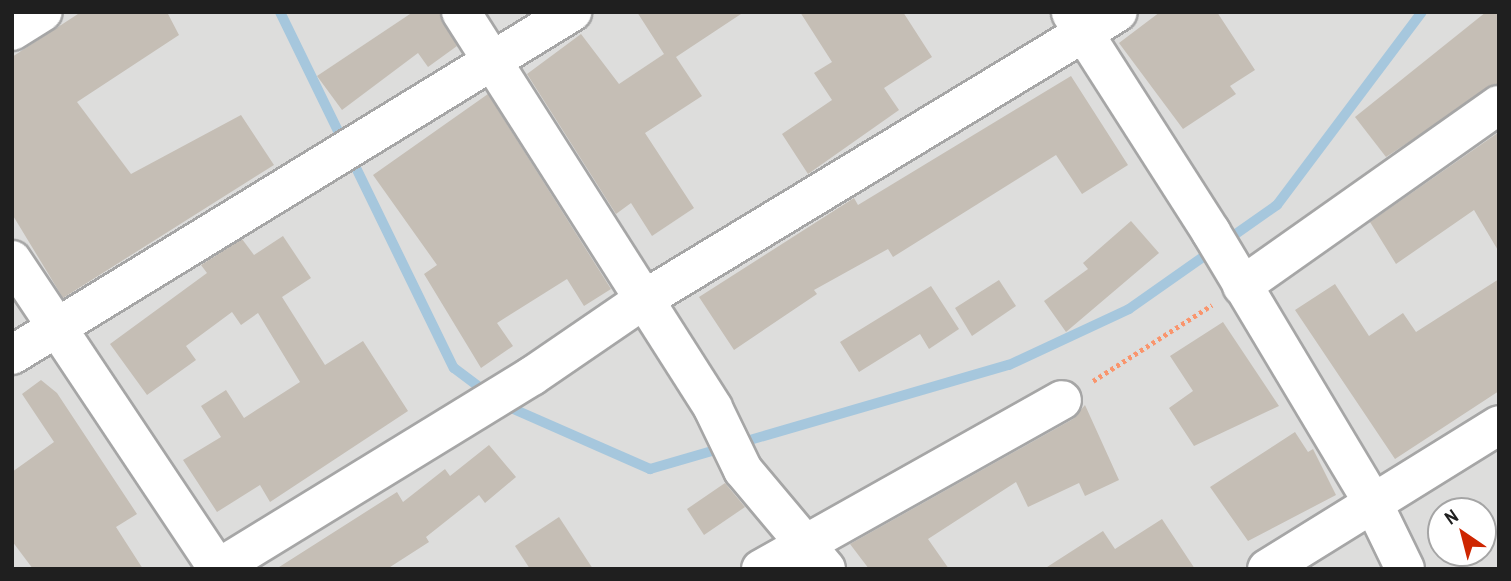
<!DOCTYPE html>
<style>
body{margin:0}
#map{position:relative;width:1511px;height:581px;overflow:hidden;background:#f0eee6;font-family:"Archivo Narrow",sans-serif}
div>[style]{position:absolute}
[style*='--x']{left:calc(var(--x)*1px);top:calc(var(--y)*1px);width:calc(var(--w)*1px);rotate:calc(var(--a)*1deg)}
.residential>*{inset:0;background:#dddddc}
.stream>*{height:10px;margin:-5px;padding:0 5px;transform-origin:5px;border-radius:5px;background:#a6c7dd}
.building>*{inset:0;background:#c5beb5}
.path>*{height:4.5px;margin-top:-2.25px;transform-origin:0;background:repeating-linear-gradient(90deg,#f9956d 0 3.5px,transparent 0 7px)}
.roads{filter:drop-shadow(2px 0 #a6a6a6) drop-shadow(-2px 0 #a6a6a6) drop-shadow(0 2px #a6a6a6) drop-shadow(0 -2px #a6a6a6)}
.minor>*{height:38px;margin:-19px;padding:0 19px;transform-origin:19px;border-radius:19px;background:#fff}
span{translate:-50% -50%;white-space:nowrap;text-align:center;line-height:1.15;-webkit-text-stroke:7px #fff;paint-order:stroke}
.frame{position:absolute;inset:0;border:14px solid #1f1f1f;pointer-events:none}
.north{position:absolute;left:1427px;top:497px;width:70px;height:70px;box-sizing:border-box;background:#fff;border:2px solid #a5a5a5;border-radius:50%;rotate:325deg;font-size:19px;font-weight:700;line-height:28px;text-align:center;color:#1f1f1f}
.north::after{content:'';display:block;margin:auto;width:24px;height:32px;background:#ce2601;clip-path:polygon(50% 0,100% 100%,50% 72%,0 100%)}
</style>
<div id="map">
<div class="residential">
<i style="clip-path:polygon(evenodd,12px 12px,1499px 12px,1499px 569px,12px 569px,12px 12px,1441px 511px,1483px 511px,1483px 553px,1441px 553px,1441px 511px)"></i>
</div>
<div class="stream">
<i style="--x:280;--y:12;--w:396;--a:64"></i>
<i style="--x:454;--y:368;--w:45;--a:36.9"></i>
<i style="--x:502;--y:404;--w:162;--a:23.7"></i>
<i style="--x:650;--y:469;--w:374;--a:-16.2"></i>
<i style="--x:1009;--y:365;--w:132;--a:-25"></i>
<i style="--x:1129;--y:309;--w:181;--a:-35.1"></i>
<i style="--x:1277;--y:205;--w:241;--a:-53.1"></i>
</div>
<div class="building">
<i style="clip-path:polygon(81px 12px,167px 12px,179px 35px,77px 102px,131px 174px,241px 115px,274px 165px,63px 298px,12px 214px,12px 57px)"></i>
<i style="clip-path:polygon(413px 12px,439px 12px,457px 46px,428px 67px,418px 53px,342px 110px,317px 76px)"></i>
<i style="clip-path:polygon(637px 12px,744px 12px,676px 57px,702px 96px,645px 133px,694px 208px,652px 236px,631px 203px,616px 214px,527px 74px,581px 34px,619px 84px,664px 54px)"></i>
<i style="clip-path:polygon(800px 12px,903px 12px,932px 57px,884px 88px,899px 110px,808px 174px,782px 134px,832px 100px,814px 73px,832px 62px)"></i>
<i style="clip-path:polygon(1160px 12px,1217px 12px,1255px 70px,1230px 86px,1236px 94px,1183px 129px,1119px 43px)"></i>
<i style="clip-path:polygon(1486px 12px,1499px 12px,1499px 83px,1386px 157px,1355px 117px)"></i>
<i style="clip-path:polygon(1071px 76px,1128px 165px,1082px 194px,1056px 155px,893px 257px,888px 249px,814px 290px,817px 294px,734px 350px,699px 297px,854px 198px,858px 205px)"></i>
<i style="clip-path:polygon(488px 94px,611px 289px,584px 306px,567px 279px,497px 323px,513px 346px,481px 368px,424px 274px,437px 265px,373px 175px)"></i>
<i style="clip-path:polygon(1499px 132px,1499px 252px,1474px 210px,1396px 264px,1370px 222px)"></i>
<i style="clip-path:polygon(1131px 221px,1159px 253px,1066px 332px,1044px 301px,1088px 269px,1083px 263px)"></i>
<i style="clip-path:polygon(283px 236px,311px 278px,282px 297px,325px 365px,363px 341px,408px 411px,270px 502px,260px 485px,217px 512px,183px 460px,221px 437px,201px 406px,226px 390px,244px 418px,300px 382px,258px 313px,241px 325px,232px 312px,186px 346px,196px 360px,147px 395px,110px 344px,207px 273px,201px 265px,242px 239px,254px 255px)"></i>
<i style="clip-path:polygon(1499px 279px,1499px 391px,1395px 459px,1295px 310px,1335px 284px,1369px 336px,1403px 313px,1416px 332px)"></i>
<i style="clip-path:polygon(999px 280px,1016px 306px,972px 336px,955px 308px)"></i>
<i style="clip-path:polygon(931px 286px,959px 329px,929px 349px,920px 334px,859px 372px,840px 342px)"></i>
<i style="clip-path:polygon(1223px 322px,1279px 406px,1194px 446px,1169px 408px,1193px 391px,1170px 356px)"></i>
<i style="clip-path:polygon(41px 380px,57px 393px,137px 514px,116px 527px,143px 569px,33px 569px,12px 541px,12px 472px,54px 442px,22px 394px)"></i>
<i style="clip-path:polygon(1085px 405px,1119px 480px,1085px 496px,1079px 483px,1028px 507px,1016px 482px,928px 539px,949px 569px,869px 569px,850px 544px,1073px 419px)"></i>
<i style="clip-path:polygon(1295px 432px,1308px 452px,1313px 449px,1336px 495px,1248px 541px,1210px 487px)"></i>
<i style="clip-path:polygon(489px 445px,516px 477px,485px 503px,479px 495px,426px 537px,429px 542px,387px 569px,276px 569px,397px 492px,403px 502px,445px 469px,450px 476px)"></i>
<i style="clip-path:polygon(725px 483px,745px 507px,704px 535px,687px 509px)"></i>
<i style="clip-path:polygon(559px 517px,593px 569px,530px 569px,515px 546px)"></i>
<i style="clip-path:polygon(1162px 519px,1195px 569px,1044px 569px,1103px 531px,1115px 549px)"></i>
</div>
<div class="path">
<i style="--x:1093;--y:381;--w:141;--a:-32.6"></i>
</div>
<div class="roads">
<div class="minor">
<i style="--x:461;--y:12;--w:469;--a:57.5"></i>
<i style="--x:713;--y:408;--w:69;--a:64.2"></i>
<i style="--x:743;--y:470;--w:129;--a:50"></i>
<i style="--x:1071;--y:13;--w:260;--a:57.4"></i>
<i style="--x:1211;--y:232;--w:316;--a:59.1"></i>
<i style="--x:1373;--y:503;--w:73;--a:64.1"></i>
<i style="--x:12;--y:31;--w:36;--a:-32"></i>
<i style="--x:12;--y:260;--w:371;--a:56.3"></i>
<i style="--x:1242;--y:286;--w:314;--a:-35.2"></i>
<i style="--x:12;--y:355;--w:657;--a:-31.49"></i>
<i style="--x:217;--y:569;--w:369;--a:-31.5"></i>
<i style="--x:532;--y:376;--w:135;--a:-34.4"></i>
<i style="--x:643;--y:300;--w:555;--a:-31.23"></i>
<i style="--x:761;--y:569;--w:345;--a:-29.3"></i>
<i style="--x:1267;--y:569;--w:273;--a:-31.8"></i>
</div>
</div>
<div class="frame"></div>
<div class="north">N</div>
</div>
